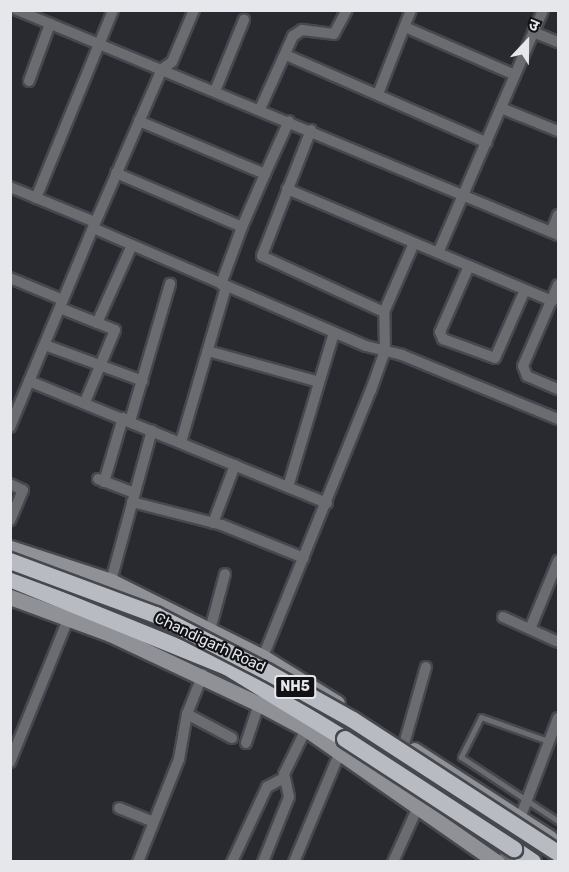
<!DOCTYPE html>
<meta charset="utf-8">
<style>
body{margin:0}
#map{position:relative;width:569px;height:872px;overflow:hidden;background:#282a30;font-family:Rubik,"Noto Sans Devanagari",sans-serif}
div>[style]{position:absolute}
[style*='--x']{left:calc(var(--x)*1px);top:calc(var(--y)*1px);width:calc(var(--w)*1px);rotate:calc(var(--a)*1deg)}
.roads{filter:drop-shadow(2px 0 #46484e) drop-shadow(-2px 0 #46484e) drop-shadow(0 2px #46484e) drop-shadow(0 -2px #46484e)}
.service>*{height:5px;margin:-2.5px;padding:0 2.5px;transform-origin:2.5px;border-radius:2.5px;background:#6b6c6f}
.minor>*{height:10px;margin:-5px;padding:0 5px;transform-origin:5px;border-radius:5px;background:#6b6c6f}
.tertiary>*{height:14px;margin:-7px;padding:0 7px;transform-origin:7px;border-radius:7px;background:#6b6c6f}
.secondary>*{height:15px;margin:-7.5px;padding:0 7.5px;transform-origin:7.5px;border-radius:7.5px;background:#909196}
.trunk>*{height:16px;margin:-8px;padding:0 8px;transform-origin:8px;border-radius:8px;background:#b9bbc2}
.bridges{filter:drop-shadow(2px 0 #46484e) drop-shadow(-2px 0 #46484e) drop-shadow(0 2px #46484e) drop-shadow(0 -2px #46484e)}
.trunk-bridge>*{height:16px;margin:-8px;padding:0 8px;transform-origin:8px;border-radius:8px;background:#b9bbc2}
span{translate:-50% -50%;white-space:nowrap;text-align:center;line-height:1.15;-webkit-text-stroke:4.5px #121215;paint-order:stroke}
.shield-label span{padding:2px 4px;background:#121215;border:2px solid;border-radius:4px;-webkit-text-stroke-width:0}
.shield-label{font-size:14px;color:#e6e7eb;font-weight:700}
.street-label{font-size:15px;color:#e6e7eb}
.frame{position:absolute;inset:0;border:12px solid #e6e7eb;pointer-events:none}
.north{position:absolute;left:497px;top:12px;width:60px;height:60px;-webkit-text-stroke:4px #121215;paint-order:stroke;rotate:22deg;font-size:16px;font-weight:700;line-height:24px;text-align:center;color:#e6e7eb}
.north::after{content:'';display:block;margin:auto;width:21px;height:27px;background:#e6e7eb;clip-path:polygon(50% 0,100% 100%,50% 72%,0 100%)}
</style>
<div id="map">
<div class="roads">
<div class="service">
<i style="--x:548;--y:741;--w:71;--a:-160.3"></i>
<i style="--x:481;--y:717;--w:45;--a:116.6"></i>
<i style="--x:461;--y:757;--w:116;--a:33.4"></i>
</div>
<div class="minor">
<i style="--x:17;--y:10;--w:578;--a:22.57"></i>
<i style="--x:194;--y:10;--w:56;--a:112.9"></i>
<i style="--x:172;--y:62;--w:12;--a:145"></i>
<i style="--x:162;--y:69;--w:173;--a:113.5"></i>
<i style="--x:93;--y:228;--w:297;--a:23.4"></i>
<i style="--x:366;--y:346;--w:37;--a:14"></i>
<i style="--x:402;--y:355;--w:169;--a:22.3"></i>
<i style="--x:405;--y:27;--w:120;--a:23.6"></i>
<i style="--x:533;--y:32;--w:27;--a:22"></i>
<i style="--x:286;--y:55;--w:219;--a:23.6"></i>
<i style="--x:29;--y:81;--w:61;--a:-69.8"></i>
<i style="--x:215;--y:91;--w:77;--a:-67.8"></i>
<i style="--x:378;--y:94;--w:90;--a:-68.6"></i>
<i style="--x:501;--y:108;--w:61;--a:22"></i>
<i style="--x:260;--y:109;--w:80;--a:-65.7"></i>
<i style="--x:293;--y:36;--w:11;--a:-34"></i>
<i style="--x:302;--y:30;--w:32;--a:7"></i>
<i style="--x:334;--y:34;--w:27;--a:-62"></i>
<i style="--x:139;--y:121;--w:137;--a:22.8"></i>
<i style="--x:265;--y:174;--w:58;--a:113.5"></i>
<i style="--x:311;--y:130;--w:135;--a:111.3"></i>
<i style="--x:262;--y:256;--w:134;--a:24.7"></i>
<i style="--x:384;--y:312;--w:75;--a:-66.5"></i>
<i style="--x:116;--y:173;--w:137;--a:23.2"></i>
<i style="--x:242;--y:227;--w:61;--a:110.2"></i>
<i style="--x:265;--y:174;--w:58;--a:-65.6"></i>
<i style="--x:10;--y:187;--w:92;--a:22.4"></i>
<i style="--x:287;--y:189;--w:288;--a:22.9"></i>
<i style="--x:36;--y:198;--w:203;--a:-67.7"></i>
<i style="--x:558;--y:215;--w:18;--a:112"></i>
<i style="--x:551;--y:232;--w:8;--a:23"></i>
<i style="--x:438;--y:253;--w:265;--a:-66.6"></i>
<i style="--x:469;--y:266;--w:72;--a:113.7"></i>
<i style="--x:440;--y:332;--w:8;--a:67"></i>
<i style="--x:443;--y:339;--w:55;--a:20.1"></i>
<i style="--x:495;--y:358;--w:74;--a:-66.2"></i>
<i style="--x:10;--y:278;--w:57;--a:22.5"></i>
<i style="--x:558;--y:285;--w:88;--a:113.4"></i>
<i style="--x:523;--y:366;--w:11;--a:68"></i>
<i style="--x:527;--y:376;--w:34;--a:23"></i>
<i style="--x:60;--y:308;--w:59;--a:21.8"></i>
<i style="--x:115;--y:330;--w:78;--a:112.6"></i>
<i style="--x:97;--y:323;--w:85;--a:-65.8"></i>
<i style="--x:45;--y:345;--w:104;--a:20.2"></i>
<i style="--x:208;--y:351;--w:115;--a:15.6"></i>
<i style="--x:29;--y:381;--w:322;--a:22.3"></i>
<i style="--x:130;--y:421;--w:143;--a:-73.7"></i>
<i style="--x:10;--y:427;--w:216;--a:-67.4"></i>
<i style="--x:181;--y:442;--w:161;--a:-73.8"></i>
<i style="--x:98;--y:479;--w:39;--a:21"></i>
<i style="--x:104;--y:482;--w:67;--a:-73.5"></i>
<i style="--x:10;--y:484;--w:14;--a:25"></i>
<i style="--x:23;--y:490;--w:33;--a:113"></i>
<i style="--x:288;--y:487;--w:161;--a:-73.4"></i>
<i style="--x:132;--y:502;--w:93;--a:14.3"></i>
<i style="--x:222;--y:525;--w:88;--a:21.9"></i>
<i style="--x:213;--y:523;--w:62;--a:-69.2"></i>
<i style="--x:111;--y:581;--w:156;--a:-74.8"></i>
<i style="--x:503;--y:617;--w:60;--a:24.4"></i>
<i style="--x:530;--y:629;--w:74;--a:-67.6"></i>
<i style="--x:210;--y:630;--w:58;--a:-75"></i>
<i style="--x:263;--y:657;--w:288;--a:-68"></i>
<i style="--x:371;--y:390;--w:41;--a:-70.3"></i>
<i style="--x:385;--y:351;--w:39;--a:-91"></i>
<i style="--x:187;--y:714;--w:51;--a:28.1"></i>
<i style="--x:246;--y:743;--w:41;--a:-71.6"></i>
<i style="--x:404;--y:744;--w:80;--a:-74.1"></i>
<i style="--x:10;--y:762;--w:157;--a:-67.9"></i>
<i style="--x:119;--y:808;--w:37;--a:22"></i>
<i style="--x:520;--y:818;--w:107;--a:-69.2"></i>
<i style="--x:138;--y:862;--w:111;--a:-68.3"></i>
<i style="--x:179;--y:759;--w:46;--a:-79.9"></i>
<i style="--x:187;--y:714;--w:43;--a:-68.2"></i>
<i style="--x:232;--y:862;--w:83;--a:-65"></i>
<i style="--x:267;--y:787;--w:17;--a:-28"></i>
<i style="--x:263;--y:862;--w:70;--a:-68.2"></i>
<i style="--x:289;--y:797;--w:24;--a:-102"></i>
<i style="--x:284;--y:774;--w:50;--a:-63.9"></i>
<i style="--x:294;--y:862;--w:119;--a:-67.3"></i>
<i style="--x:393;--y:862;--w:60;--a:-65.6"></i>
</div>
<div class="tertiary">
<i style="--x:505;--y:862;--w:46;--a:-71.2"></i>
</div>
<div class="secondary">
<i style="--x:10;--y:548;--w:106;--a:18.1"></i>
<i style="--x:111;--y:581;--w:170;--a:26.6"></i>
<i style="--x:263;--y:657;--w:87;--a:31.9"></i>
<i style="--x:10;--y:597;--w:107;--a:20.3"></i>
<i style="--x:110;--y:634;--w:165;--a:25.2"></i>
<i style="--x:259;--y:704;--w:53;--a:28"></i>
<i style="--x:306;--y:729;--w:233;--a:34.9"></i>
<i style="--x:414;--y:750;--w:162;--a:32.9"></i>
</div>
<div class="trunk">
<i style="--x:10;--y:579;--w:234;--a:22.1"></i>
<i style="--x:227;--y:667;--w:138;--a:31.4"></i>
<i style="--x:514;--y:849;--w:23;--a:34"></i>
</div>
</div>
<div class="bridges">
<div class="trunk-bridge">
<i style="--x:10;--y:561;--w:156;--a:20.3"></i>
<i style="--x:156;--y:615;--w:125;--a:27.2"></i>
<i style="--x:267;--y:672;--w:98;--a:29.2"></i>
<i style="--x:353;--y:720;--w:244;--a:33"></i>
<i style="--x:345;--y:739;--w:202;--a:33.1"></i>
</div>
</div>
<div class="shield-label">
<span style="left:295px;top:687px">NH5</span>
</div>
<div class="street-label">
<span style="left:210px;top:643px;rotate:25deg">Chandigarh Road</span>
</div>
<div class="frame"></div>
<div class="north">उ</div>
</div>
